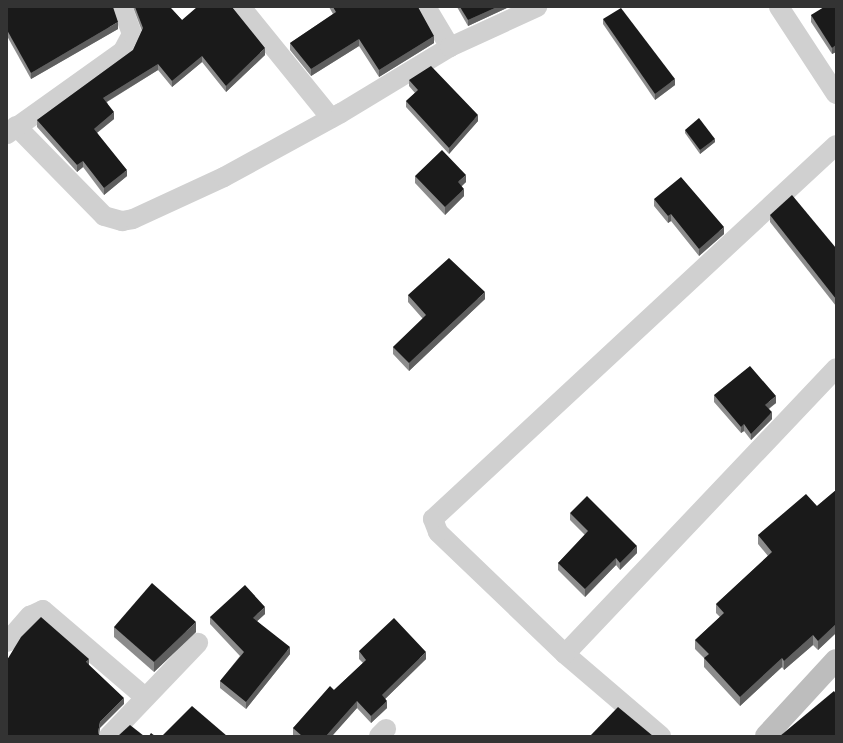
<!DOCTYPE html>
<style>
body{margin:0}
#map{position:relative;width:843px;height:743px;overflow:hidden;background:#fff;font-family:Signika,sans-serif}
div>[style]{position:absolute}
[style*='--x']{left:calc(var(--x)*1px);top:calc(var(--y)*1px);width:calc(var(--w)*1px);rotate:calc(var(--a)*1deg)}
.minor>*{height:20px;margin:-10px;padding:0 10px;transform-origin:10px;border-radius:10px;background:#d0d0d0}
.secondary>*{height:22px;margin:-11px;padding:0 11px;transform-origin:11px;border-radius:11px;background:#bdbdbd}
.wall>*{inset:0;background:#8c8c8c}
.shaded-wall>*{inset:0;background:#5f5f5f}
.building>*{inset:0;background:#1a1a1a}
span{translate:-50% -50%;white-space:nowrap;text-align:center;line-height:1.15;-webkit-text-stroke:4px #fff;paint-order:stroke}
.frame{position:absolute;inset:0;border:8px solid #333;pointer-events:none}
</style>
<div id="map">
<div class="minor">
<i style="--x:241;--y:7;--w:143;--a:51"></i>
<i style="--x:426;--y:7;--w:47;--a:59"></i>
<i style="--x:779;--y:7;--w:104;--a:56.8"></i>
<i style="--x:16;--y:126;--w:126;--a:45.6"></i>
<i style="--x:104;--y:216;--w:19;--a:16"></i>
<i style="--x:122;--y:221;--w:11;--a:-10"></i>
<i style="--x:133;--y:219;--w:100;--a:-24.8"></i>
<i style="--x:224;--y:177;--w:133;--a:-28.7"></i>
<i style="--x:341;--y:113;--w:127;--a:-31.2"></i>
<i style="--x:450;--y:47;--w:96;--a:-24.7"></i>
<i style="--x:7;--y:134;--w:143;--a:-35.6"></i>
<i style="--x:123;--y:51;--w:19;--a:-62"></i>
<i style="--x:132;--y:34;--w:29;--a:-110"></i>
<i style="--x:7;--y:642;--w:35;--a:-49"></i>
<i style="--x:30;--y:616;--w:14;--a:-25"></i>
<i style="--x:43;--y:610;--w:134;--a:40.5"></i>
<i style="--x:565;--y:654;--w:394;--a:-46.5"></i>
<i style="--x:109;--y:736;--w:129;--a:-46.3"></i>
<i style="--x:379;--y:736;--w:10;--a:-45"></i>
<i style="--x:661;--y:736;--w:126;--a:-139.5"></i>
<i style="--x:565;--y:654;--w:176;--a:-136.2"></i>
<i style="--x:438;--y:532;--w:14;--a:-111"></i>
<i style="--x:433;--y:519;--w:550;--a:-42.86"></i>
</div>
<div class="secondary">
<i style="--x:766;--y:736;--w:103;--a:-47.4"></i>
</div>
<div class="wall">
<i style="clip-path:polygon(7px 7px,118px 29px,31px 79px,7px 36px)"></i>
<i style="clip-path:polygon(133px 7px,170px 7px,182px 20px,265px 55px,226px 92px,202px 62px,172px 87px,158px 70px,107px 102px,114px 119px,97px 133px,127px 176px,104px 195px,83px 167px,77px 172px,37px 127px,37px 120px,133px 50px,142px 31px)"></i>
<i style="clip-path:polygon(329px 7px,418px 7px,434px 43px,379px 77px,359px 46px,311px 76px,290px 50px,290px 43px,333px 14px)"></i>
<i style="clip-path:polygon(457px 7px,509px 7px,468px 26px)"></i>
<i style="clip-path:polygon(836px 7px,836px 52px,832px 54px,811px 22px,811px 15px)"></i>
<i style="clip-path:polygon(603px 19px,675px 85px,655px 100px,603px 24px)"></i>
<i style="clip-path:polygon(409px 80px,478px 121px,449px 154px,406px 107px,406px 101px,415px 93px,409px 86px)"></i>
<i style="clip-path:polygon(685px 130px,715px 142px,700px 154px,685px 133px)"></i>
<i style="clip-path:polygon(415px 176px,466px 182px,461px 186px,464px 196px,445px 215px,415px 183px)"></i>
<i style="clip-path:polygon(654px 199px,724px 234px,699px 256px,671px 221px,668px 223px,654px 206px)"></i>
<i style="clip-path:polygon(770px 215px,836px 248px,836px 306px,770px 222px)"></i>
<i style="clip-path:polygon(408px 295px,485px 299px,409px 371px,393px 354px,393px 347px,423px 319px,408px 302px)"></i>
<i style="clip-path:polygon(714px 395px,776px 403px,769px 409px,772px 419px,751px 440px,744px 431px,741px 433px,714px 402px)"></i>
<i style="clip-path:polygon(836px 490px,836px 633px,818px 650px,813px 645px,784px 670px,782px 667px,740px 706px,704px 667px,704px 658px,695px 649px,695px 640px,720px 617px,716px 613px,716px 604px,768px 556px,758px 544px,758px 535px,817px 506px)"></i>
<i style="clip-path:polygon(570px 513px,637px 553px,620px 570px,616px 565px,585px 597px,558px 570px,558px 563px,585px 535px,570px 520px)"></i>
<i style="clip-path:polygon(265px 614px,257px 621px,290px 654px,246px 709px,220px 688px,220px 681px,240px 656px,210px 624px,210px 617px)"></i>
<i style="clip-path:polygon(114px 627px,196px 632px,154px 672px,114px 637px)"></i>
<i style="clip-path:polygon(359px 651px,426px 659px,385px 699px,387px 708px,371px 723px,357px 708px,332px 736px,293px 736px,293px 728px,363px 663px,359px 659px)"></i>
</div>
<div class="shaded-wall">
<i style="clip-path:polygon(497px 7px,509px 7px,468px 26px,468px 20px)"></i>
<i style="clip-path:polygon(118px 22px,118px 29px,31px 79px,31px 73px)"></i>
<i style="clip-path:polygon(434px 36px,434px 43px,379px 77px,379px 70px)"></i>
<i style="clip-path:polygon(359px 39px,359px 46px,311px 76px,311px 69px)"></i>
<i style="clip-path:polygon(836px 45px,836px 52px,832px 54px,832px 48px)"></i>
<i style="clip-path:polygon(265px 48px,265px 55px,226px 92px,226px 86px)"></i>
<i style="clip-path:polygon(202px 56px,202px 62px,172px 87px,172px 81px)"></i>
<i style="clip-path:polygon(158px 64px,158px 70px,103px 104px,103px 98px)"></i>
<i style="clip-path:polygon(675px 79px,675px 85px,655px 100px,655px 94px)"></i>
<i style="clip-path:polygon(114px 112px,114px 119px,94px 135px,94px 129px)"></i>
<i style="clip-path:polygon(478px 115px,478px 121px,449px 154px,449px 148px)"></i>
<i style="clip-path:polygon(715px 139px,715px 142px,700px 154px,700px 150px)"></i>
<i style="clip-path:polygon(83px 161px,83px 167px,77px 172px,77px 165px)"></i>
<i style="clip-path:polygon(127px 170px,127px 176px,104px 195px,104px 188px)"></i>
<i style="clip-path:polygon(466px 175px,466px 182px,458px 190px,458px 182px)"></i>
<i style="clip-path:polygon(464px 189px,464px 196px,445px 215px,445px 207px)"></i>
<i style="clip-path:polygon(671px 214px,671px 221px,668px 223px,668px 216px)"></i>
<i style="clip-path:polygon(724px 227px,724px 234px,699px 256px,699px 249px)"></i>
<i style="clip-path:polygon(485px 292px,485px 299px,409px 371px,409px 363px)"></i>
<i style="clip-path:polygon(776px 396px,776px 403px,765px 411px,765px 405px)"></i>
<i style="clip-path:polygon(772px 412px,772px 419px,751px 440px,751px 434px)"></i>
<i style="clip-path:polygon(744px 424px,744px 431px,741px 433px,741px 427px)"></i>
<i style="clip-path:polygon(637px 546px,637px 553px,620px 570px,620px 563px)"></i>
<i style="clip-path:polygon(616px 558px,616px 565px,585px 597px,585px 589px)"></i>
<i style="clip-path:polygon(265px 607px,265px 614px,253px 625px,253px 618px)"></i>
<i style="clip-path:polygon(196px 622px,196px 632px,154px 672px,154px 662px)"></i>
<i style="clip-path:polygon(836px 624px,836px 633px,818px 650px,818px 641px)"></i>
<i style="clip-path:polygon(813px 635px,813px 645px,784px 670px,784px 661px)"></i>
<i style="clip-path:polygon(290px 647px,290px 654px,246px 709px,246px 702px)"></i>
<i style="clip-path:polygon(426px 652px,426px 659px,382px 702px,382px 695px)"></i>
<i style="clip-path:polygon(782px 658px,782px 667px,740px 706px,740px 697px)"></i>
<i style="clip-path:polygon(89px 659px,89px 665px,86px 668px,86px 662px)"></i>
<i style="clip-path:polygon(124px 698px,124px 704px,100px 728px,99px 736px,98px 733px,100px 722px)"></i>
<i style="clip-path:polygon(357px 701px,357px 708px,332px 736px,326px 736px)"></i>
<i style="clip-path:polygon(387px 701px,387px 708px,371px 723px,371px 716px)"></i>
</div>
<div class="building">
<i style="clip-path:polygon(7px 7px,113px 7px,118px 22px,31px 73px,7px 30px)"></i>
<i style="clip-path:polygon(135px 7px,170px 7px,182px 20px,197px 7px,232px 7px,265px 48px,226px 86px,202px 56px,172px 81px,158px 64px,103px 98px,114px 112px,94px 129px,127px 170px,104px 188px,83px 161px,77px 165px,37px 120px,133px 50px,143px 28px)"></i>
<i style="clip-path:polygon(333px 7px,418px 7px,434px 36px,379px 70px,359px 39px,311px 69px,290px 43px,336px 12px)"></i>
<i style="clip-path:polygon(460px 7px,497px 7px,468px 20px)"></i>
<i style="clip-path:polygon(824px 7px,836px 7px,836px 45px,832px 48px,811px 15px)"></i>
<i style="clip-path:polygon(621px 8px,675px 79px,655px 94px,603px 19px)"></i>
<i style="clip-path:polygon(431px 66px,478px 115px,449px 148px,406px 101px,418px 90px,409px 80px)"></i>
<i style="clip-path:polygon(699px 118px,715px 139px,700px 150px,685px 130px)"></i>
<i style="clip-path:polygon(442px 150px,466px 175px,458px 182px,464px 189px,445px 207px,415px 176px)"></i>
<i style="clip-path:polygon(681px 177px,724px 227px,699px 249px,671px 214px,668px 216px,654px 199px)"></i>
<i style="clip-path:polygon(792px 195px,836px 248px,836px 299px,770px 215px)"></i>
<i style="clip-path:polygon(449px 258px,485px 292px,409px 363px,393px 347px,426px 315px,408px 295px)"></i>
<i style="clip-path:polygon(750px 366px,776px 396px,765px 405px,772px 412px,751px 434px,744px 424px,741px 427px,714px 395px)"></i>
<i style="clip-path:polygon(836px 490px,836px 624px,818px 641px,813px 635px,784px 661px,782px 658px,740px 697px,704px 658px,709px 654px,695px 640px,724px 613px,716px 604px,772px 552px,758px 535px,806px 494px,817px 506px)"></i>
<i style="clip-path:polygon(587px 496px,637px 546px,620px 563px,616px 558px,585px 589px,558px 563px,588px 531px,570px 513px)"></i>
<i style="clip-path:polygon(152px 583px,196px 622px,154px 662px,114px 627px)"></i>
<i style="clip-path:polygon(245px 585px,265px 607px,253px 618px,290px 647px,246px 702px,220px 681px,244px 652px,210px 617px)"></i>
<i style="clip-path:polygon(41px 617px,89px 659px,86px 662px,124px 698px,100px 722px,98px 733px,100px 736px,7px 736px,7px 660px,21px 637px)"></i>
<i style="clip-path:polygon(394px 618px,426px 652px,382px 695px,387px 701px,371px 716px,357px 701px,326px 736px,302px 736px,293px 728px,330px 686px,334px 690px,366px 660px,359px 651px)"></i>
<i style="clip-path:polygon(834px 691px,836px 694px,836px 736px,780px 736px)"></i>
<i style="clip-path:polygon(192px 706px,227px 736px,162px 736px)"></i>
<i style="clip-path:polygon(618px 707px,653px 736px,593px 736px,591px 735px)"></i>
<i style="clip-path:polygon(130px 725px,144px 736px,118px 736px)"></i>
<i style="clip-path:polygon(151px 733px,155px 736px,149px 736px)"></i>
</div>
<div class="frame"></div>
</div>
